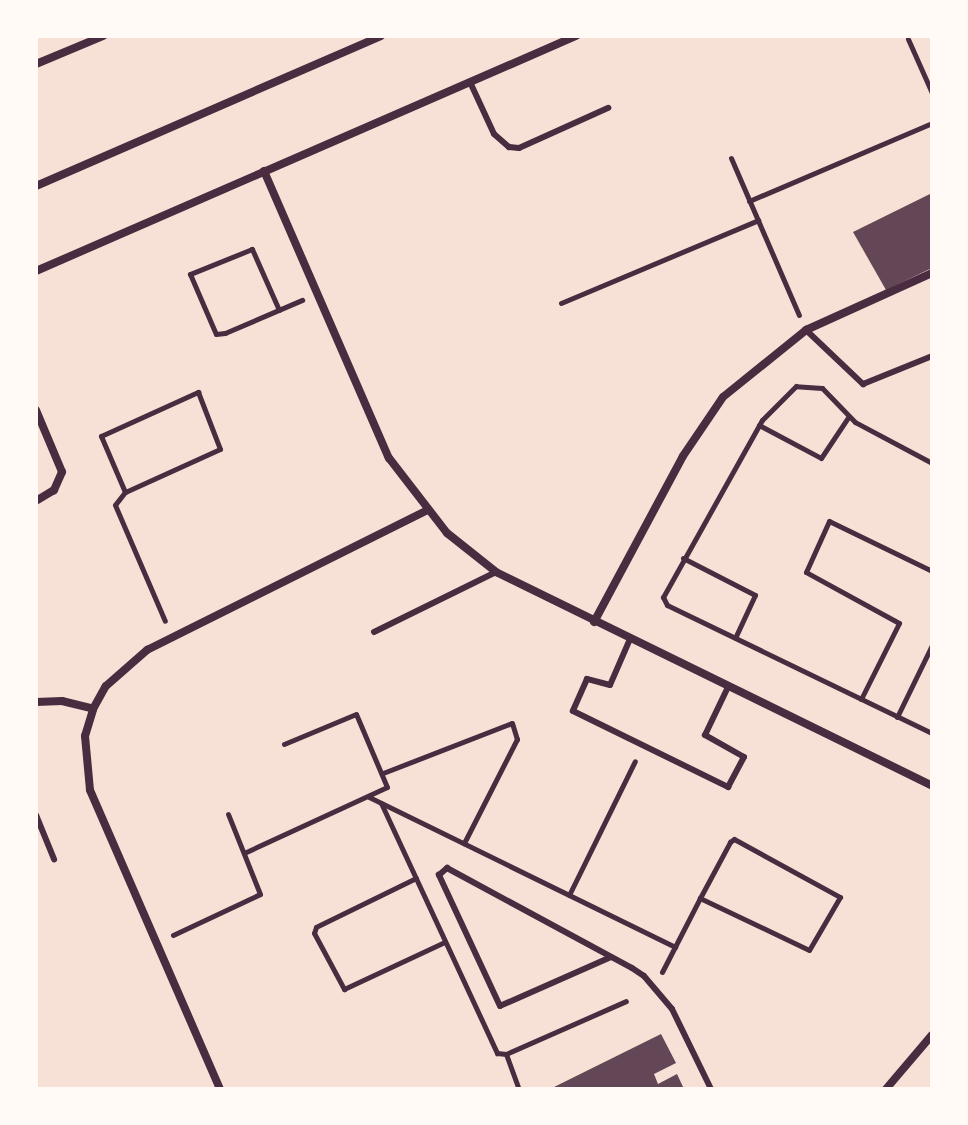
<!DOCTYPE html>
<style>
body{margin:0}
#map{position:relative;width:968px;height:1125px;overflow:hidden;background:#f7e1d7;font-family:Figtree,sans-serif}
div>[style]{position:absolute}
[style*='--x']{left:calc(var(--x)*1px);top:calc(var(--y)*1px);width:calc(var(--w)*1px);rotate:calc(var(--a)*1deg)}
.building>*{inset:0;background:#644757}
.path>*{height:5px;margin:-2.5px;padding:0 2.5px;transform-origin:2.5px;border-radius:2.5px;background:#4a2c40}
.service>*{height:6px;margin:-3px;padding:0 3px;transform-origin:3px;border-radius:3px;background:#4a2c40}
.minor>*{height:8px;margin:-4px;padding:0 4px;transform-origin:4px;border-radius:4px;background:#4a2c40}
span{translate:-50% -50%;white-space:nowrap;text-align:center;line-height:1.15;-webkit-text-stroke:8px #fffaf5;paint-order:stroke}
.frame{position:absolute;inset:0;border:38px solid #fffaf5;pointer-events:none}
</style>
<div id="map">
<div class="building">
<i style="clip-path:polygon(932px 193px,932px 268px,886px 290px,853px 232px)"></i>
<i style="clip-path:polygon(661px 1034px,676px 1063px,654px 1074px,658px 1084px,677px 1074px,684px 1089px,550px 1089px)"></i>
</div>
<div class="path">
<i style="--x:908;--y:39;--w:59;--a:66"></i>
<i style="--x:731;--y:158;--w:171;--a:66.6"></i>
<i style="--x:749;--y:201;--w:199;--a:-23.1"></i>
<i style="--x:561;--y:303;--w:214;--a:-22.8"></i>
<i style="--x:279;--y:310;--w:67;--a:-113.9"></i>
<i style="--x:252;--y:249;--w:67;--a:158"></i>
<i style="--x:190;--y:274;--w:65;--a:66.6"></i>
<i style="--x:216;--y:334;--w:9;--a:-6"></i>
<i style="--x:225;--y:333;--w:84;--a:-23.2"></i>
<i style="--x:759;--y:425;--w:70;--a:28"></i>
<i style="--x:821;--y:458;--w:50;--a:-56.3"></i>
<i style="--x:932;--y:463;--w:87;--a:-152"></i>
<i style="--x:855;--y:422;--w:47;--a:-134.1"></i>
<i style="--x:822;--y:388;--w:26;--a:-176"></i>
<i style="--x:796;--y:386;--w:48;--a:135"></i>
<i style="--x:762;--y:420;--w:203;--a:119.2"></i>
<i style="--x:663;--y:597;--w:9;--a:63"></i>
<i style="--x:667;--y:605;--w:294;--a:25.8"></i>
<i style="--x:125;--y:492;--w:61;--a:-113.2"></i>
<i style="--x:101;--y:436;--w:107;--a:-24.4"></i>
<i style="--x:198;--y:392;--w:61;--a:68.9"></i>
<i style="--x:220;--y:449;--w:104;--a:155.6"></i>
<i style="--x:125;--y:492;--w:16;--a:128"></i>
<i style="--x:115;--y:505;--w:126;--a:66.7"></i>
<i style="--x:683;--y:558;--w:81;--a:27.2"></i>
<i style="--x:755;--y:595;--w:47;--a:114.9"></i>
<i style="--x:861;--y:699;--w:85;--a:-63.4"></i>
<i style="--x:899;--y:623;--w:106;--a:-151.3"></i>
<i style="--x:806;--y:572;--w:56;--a:-65.7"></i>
<i style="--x:829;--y:521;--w:114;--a:25.9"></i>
<i style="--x:897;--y:717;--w:80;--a:-64.1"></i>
<i style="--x:383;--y:773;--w:138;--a:-21.2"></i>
<i style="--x:512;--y:723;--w:17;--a:73"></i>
<i style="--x:517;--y:739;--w:117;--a:117"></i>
<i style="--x:369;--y:797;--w:341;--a:26.1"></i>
<i style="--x:381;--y:803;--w:276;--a:65.1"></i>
<i style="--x:497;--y:1053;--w:9;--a:6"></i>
<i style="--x:506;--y:1054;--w:131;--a:-23.8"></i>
<i style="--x:244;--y:853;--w:157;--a:-24.8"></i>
<i style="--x:387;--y:787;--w:79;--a:-113"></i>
<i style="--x:356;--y:714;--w:78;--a:157.4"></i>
<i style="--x:416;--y:878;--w:111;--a:153.9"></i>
<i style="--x:316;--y:927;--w:6;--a:108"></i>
<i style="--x:314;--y:933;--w:64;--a:61.8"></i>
<i style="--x:344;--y:989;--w:111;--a:-25"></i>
<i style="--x:569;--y:895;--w:149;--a:-63.8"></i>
<i style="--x:173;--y:935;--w:96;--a:-25.2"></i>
<i style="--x:260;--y:894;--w:86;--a:-111.8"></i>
<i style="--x:662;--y:972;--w:83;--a:-62.8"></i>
<i style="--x:700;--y:898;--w:64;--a:-61.8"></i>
<i style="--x:730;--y:842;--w:5;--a:-37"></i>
<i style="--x:734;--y:839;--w:121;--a:28.7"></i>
<i style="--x:840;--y:897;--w:61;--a:120.3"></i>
<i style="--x:809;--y:950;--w:121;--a:-154.5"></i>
<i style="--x:506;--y:1054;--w:37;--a:70"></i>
</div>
<div class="service">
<i style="--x:470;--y:82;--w:57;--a:65.2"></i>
<i style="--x:494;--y:134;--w:20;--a:41"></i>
<i style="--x:509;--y:147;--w:10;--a:6"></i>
<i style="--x:519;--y:148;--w:98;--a:-24.2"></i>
<i style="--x:806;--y:330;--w:79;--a:43.5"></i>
<i style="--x:863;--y:384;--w:74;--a:-22.1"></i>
<i style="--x:374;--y:632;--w:136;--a:-26.2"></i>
<i style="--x:630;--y:639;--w:50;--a:113.5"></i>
<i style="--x:610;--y:685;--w:24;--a:-165"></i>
<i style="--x:587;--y:679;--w:35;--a:114"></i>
<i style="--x:573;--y:711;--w:173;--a:26.1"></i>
<i style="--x:728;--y:787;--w:34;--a:-62"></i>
<i style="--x:744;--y:757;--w:45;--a:-150.6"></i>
<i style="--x:705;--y:735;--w:53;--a:-64.4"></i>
<i style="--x:36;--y:815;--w:48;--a:67.8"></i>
<i style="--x:611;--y:957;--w:121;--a:156.2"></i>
<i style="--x:500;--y:1006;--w:145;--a:-115"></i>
<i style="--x:439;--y:875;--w:11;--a:-41"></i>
<i style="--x:447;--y:868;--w:210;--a:28.4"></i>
<i style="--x:632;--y:968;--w:14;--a:34"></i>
<i style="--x:644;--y:976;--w:43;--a:49.7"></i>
<i style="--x:672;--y:1009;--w:89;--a:64"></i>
</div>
<div class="minor">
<i style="--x:36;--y:64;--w:73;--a:-22.7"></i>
<i style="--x:264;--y:171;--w:313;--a:66.5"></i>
<i style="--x:389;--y:458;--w:95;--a:52.3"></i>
<i style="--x:447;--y:533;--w:63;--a:38.5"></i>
<i style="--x:496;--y:572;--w:486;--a:26.1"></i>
<i style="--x:36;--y:186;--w:376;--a:-23.5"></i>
<i style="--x:36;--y:271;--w:589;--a:-23.52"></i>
<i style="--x:36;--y:410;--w:67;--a:67.2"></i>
<i style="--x:62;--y:472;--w:20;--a:114"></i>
<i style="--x:54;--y:490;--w:21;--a:149"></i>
<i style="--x:594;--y:622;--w:188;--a:-61.8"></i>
<i style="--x:683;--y:456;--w:71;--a:-55.9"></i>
<i style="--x:723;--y:397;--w:107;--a:-38.9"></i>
<i style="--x:806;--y:330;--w:138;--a:-24.3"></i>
<i style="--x:36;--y:702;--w:26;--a:-2"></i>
<i style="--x:62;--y:701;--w:32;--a:14"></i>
<i style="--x:220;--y:1089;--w:326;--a:-113.5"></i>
<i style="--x:90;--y:790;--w:54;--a:-95.3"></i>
<i style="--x:85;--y:736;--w:28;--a:-73"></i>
<i style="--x:93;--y:709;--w:26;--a:-61"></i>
<i style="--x:106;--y:686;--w:55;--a:-41.3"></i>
<i style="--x:147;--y:650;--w:312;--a:-26.5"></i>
<i style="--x:886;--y:1089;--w:71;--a:-49.6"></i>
</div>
<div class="frame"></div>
</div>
